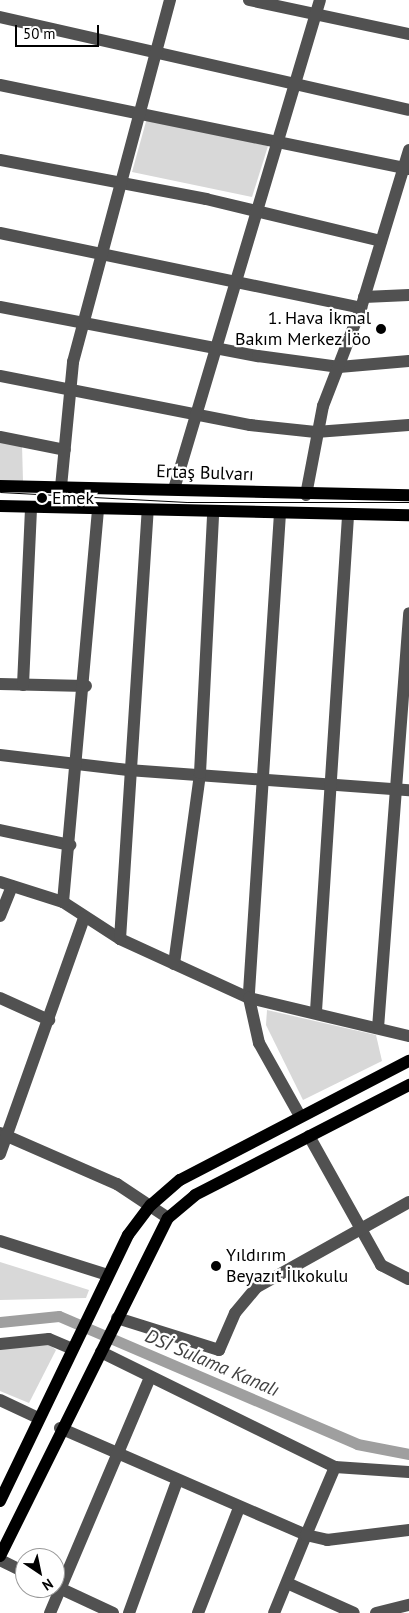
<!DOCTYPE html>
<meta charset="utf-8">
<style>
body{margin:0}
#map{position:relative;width:409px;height:1613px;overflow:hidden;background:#fff;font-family:"PT Sans",sans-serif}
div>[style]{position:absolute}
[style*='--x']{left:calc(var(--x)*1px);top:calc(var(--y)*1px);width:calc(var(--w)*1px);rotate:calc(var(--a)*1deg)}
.green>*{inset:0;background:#d8d8d8}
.canal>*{height:11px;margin:-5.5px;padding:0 5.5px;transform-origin:5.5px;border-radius:5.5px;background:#9f9f9f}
.minor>*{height:12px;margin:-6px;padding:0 6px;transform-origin:6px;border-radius:6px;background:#515151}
.major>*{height:12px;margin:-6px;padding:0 6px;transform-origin:6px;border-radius:6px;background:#000}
.tram>*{height:1px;margin:-0.5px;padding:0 0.5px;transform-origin:0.5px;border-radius:0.5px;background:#000}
.dots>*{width:14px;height:14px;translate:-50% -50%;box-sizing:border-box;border:2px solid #fff;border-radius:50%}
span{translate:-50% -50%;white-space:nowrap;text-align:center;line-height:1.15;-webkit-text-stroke:4.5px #fff;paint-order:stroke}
.poi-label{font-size:18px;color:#000}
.right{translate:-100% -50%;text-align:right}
.left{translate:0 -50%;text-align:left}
.street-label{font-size:18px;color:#000}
.water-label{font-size:19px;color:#404040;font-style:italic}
.north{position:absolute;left:15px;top:1548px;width:50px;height:50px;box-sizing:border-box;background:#fff;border:1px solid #999;border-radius:50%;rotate:146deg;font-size:14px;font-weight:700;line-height:20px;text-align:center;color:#000}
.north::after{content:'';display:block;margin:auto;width:18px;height:22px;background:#000;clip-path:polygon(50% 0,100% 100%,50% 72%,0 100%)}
.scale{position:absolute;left:15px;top:25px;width:84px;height:22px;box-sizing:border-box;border:2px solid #000;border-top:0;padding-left:6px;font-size:15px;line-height:18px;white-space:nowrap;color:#000;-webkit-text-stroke:4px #fff;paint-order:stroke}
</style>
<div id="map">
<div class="green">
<i style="clip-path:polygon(147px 118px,268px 146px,252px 197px,132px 172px)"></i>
<i style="clip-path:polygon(0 442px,22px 445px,23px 481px,0 481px)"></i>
<i style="clip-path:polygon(267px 1010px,376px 1035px,382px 1061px,303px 1100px,266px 1025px)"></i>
<i style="clip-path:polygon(0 1262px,48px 1277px,89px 1290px,86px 1298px,0 1300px)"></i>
<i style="clip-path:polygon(50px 1345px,56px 1350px,29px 1403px,0 1391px,0 1349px)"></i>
</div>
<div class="canal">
<i style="--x:0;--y:1322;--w:59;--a:-5.8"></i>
<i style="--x:59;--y:1316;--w:324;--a:23.2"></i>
<i style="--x:357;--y:1444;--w:53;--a:10.9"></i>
</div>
<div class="minor">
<i style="--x:249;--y:0;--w:164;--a:12"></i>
<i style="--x:0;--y:17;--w:419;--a:12.8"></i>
<i style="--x:0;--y:85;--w:418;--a:11.6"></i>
<i style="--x:0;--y:160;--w:210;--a:10.7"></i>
<i style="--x:206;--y:199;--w:180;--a:13.5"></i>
<i style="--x:0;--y:233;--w:369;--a:11.7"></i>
<i style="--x:364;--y:297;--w:45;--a:-2.5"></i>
<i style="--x:0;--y:307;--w:263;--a:10.8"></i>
<i style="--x:258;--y:356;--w:82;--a:7.7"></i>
<i style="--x:339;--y:367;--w:70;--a:-4.9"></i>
<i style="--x:0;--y:376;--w:255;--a:11.1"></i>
<i style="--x:250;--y:425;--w:66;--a:6.1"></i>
<i style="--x:316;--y:432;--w:93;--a:-4.3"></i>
<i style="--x:0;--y:437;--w:66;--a:11.3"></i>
<i style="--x:61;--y:487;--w:126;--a:-84.5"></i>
<i style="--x:73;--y:362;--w:375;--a:-75"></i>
<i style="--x:174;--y:489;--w:510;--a:-73.38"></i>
<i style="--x:306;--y:495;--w:91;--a:-79.2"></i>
<i style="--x:323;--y:406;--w:105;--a:-68.8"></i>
<i style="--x:361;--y:308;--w:165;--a:-73.1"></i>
<i style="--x:280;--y:513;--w:486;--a:93.7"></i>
<i style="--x:249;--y:998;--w:46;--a:77.5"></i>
<i style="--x:259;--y:1043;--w:84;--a:60.7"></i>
<i style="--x:0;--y:684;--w:86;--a:1.3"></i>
<i style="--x:23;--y:685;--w:178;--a:-87.4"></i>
<i style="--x:0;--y:755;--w:129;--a:6.7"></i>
<i style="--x:128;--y:770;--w:282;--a:4.1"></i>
<i style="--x:0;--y:830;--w:72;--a:12.1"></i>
<i style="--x:0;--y:882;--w:66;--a:17.6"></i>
<i style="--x:63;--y:902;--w:68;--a:33"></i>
<i style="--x:120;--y:939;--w:142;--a:24.6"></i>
<i style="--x:249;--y:998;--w:164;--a:13.4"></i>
<i style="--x:63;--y:902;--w:395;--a:-84.9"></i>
<i style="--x:0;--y:916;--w:32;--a:-68"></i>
<i style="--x:120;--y:939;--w:430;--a:-86.3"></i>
<i style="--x:174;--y:964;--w:193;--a:-82.2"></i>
<i style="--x:200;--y:773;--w:261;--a:-87.1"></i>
<i style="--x:0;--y:998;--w:54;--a:24.2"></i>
<i style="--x:316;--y:1011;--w:498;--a:-86.3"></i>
<i style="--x:378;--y:1028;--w:416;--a:-85.7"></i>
<i style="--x:0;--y:1133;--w:128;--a:23.6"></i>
<i style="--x:117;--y:1184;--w:61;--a:33.7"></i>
<i style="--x:309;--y:1136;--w:148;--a:60.8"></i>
<i style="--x:381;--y:1265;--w:31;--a:27"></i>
<i style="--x:0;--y:1154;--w:251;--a:-70.4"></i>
<i style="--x:0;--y:1241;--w:113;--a:17.5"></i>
<i style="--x:117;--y:1318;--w:107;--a:17.4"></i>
<i style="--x:219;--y:1350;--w:40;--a:-66.6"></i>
<i style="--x:235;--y:1313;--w:34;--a:-50"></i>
<i style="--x:257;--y:1287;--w:174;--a:-29.2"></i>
<i style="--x:0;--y:1344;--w:49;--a:-5.8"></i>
<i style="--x:49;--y:1339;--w:25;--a:23"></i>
<i style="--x:101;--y:1352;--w:261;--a:26.2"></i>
<i style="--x:335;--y:1467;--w:74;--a:3.9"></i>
<i style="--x:0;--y:1400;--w:42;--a:25.3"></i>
<i style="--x:60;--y:1428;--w:268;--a:23.5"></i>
<i style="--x:306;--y:1535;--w:84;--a:112.3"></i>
<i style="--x:335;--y:1467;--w:74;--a:113.1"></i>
<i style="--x:306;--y:1535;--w:22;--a:13"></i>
<i style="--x:327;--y:1540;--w:83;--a:-7"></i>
<i style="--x:0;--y:1560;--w:28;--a:26"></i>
<i style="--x:287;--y:1583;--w:73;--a:24.1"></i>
<i style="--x:55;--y:1586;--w:64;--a:25"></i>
<i style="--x:50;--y:1613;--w:256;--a:-67"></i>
<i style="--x:129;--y:1613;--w:140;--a:-70"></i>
<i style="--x:198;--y:1613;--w:113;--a:-68.7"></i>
<i style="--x:376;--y:1613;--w:34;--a:-14"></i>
</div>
<div class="major">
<i style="--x:0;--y:486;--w:409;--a:1.3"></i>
<i style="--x:0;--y:506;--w:409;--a:1.3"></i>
<i style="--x:0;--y:1501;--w:295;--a:-64.3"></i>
<i style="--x:128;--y:1235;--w:38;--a:-53"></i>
<i style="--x:151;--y:1205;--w:38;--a:-41"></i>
<i style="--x:180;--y:1180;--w:258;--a:-27.5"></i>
<i style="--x:0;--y:1556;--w:377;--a:-63.6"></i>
<i style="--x:168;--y:1218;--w:35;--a:-40"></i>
<i style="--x:195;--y:1195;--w:241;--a:-27.2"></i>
</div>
<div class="tram">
<i style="--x:0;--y:492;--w:187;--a:3.1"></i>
<i style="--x:187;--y:502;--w:222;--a:0"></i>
</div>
<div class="dots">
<i style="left:381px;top:329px;background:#000"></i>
<i style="left:42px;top:498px;background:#000"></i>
<i style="left:216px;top:1266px;background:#000"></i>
</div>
<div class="poi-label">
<span class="right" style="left:371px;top:329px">1. Hava İkmal<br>Bakım Merkez İöo</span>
<span class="left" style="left:52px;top:498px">Emek</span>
<span class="left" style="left:226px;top:1266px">Yıldırım<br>Beyazıt İlkokulu</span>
</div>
<div class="street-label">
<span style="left:205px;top:473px;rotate:2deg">Ertaş Bulvarı</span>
</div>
<div class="water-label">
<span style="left:212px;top:1363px;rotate:23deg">DSİ Sulama Kanalı</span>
</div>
<div class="north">N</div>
<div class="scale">50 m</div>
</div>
